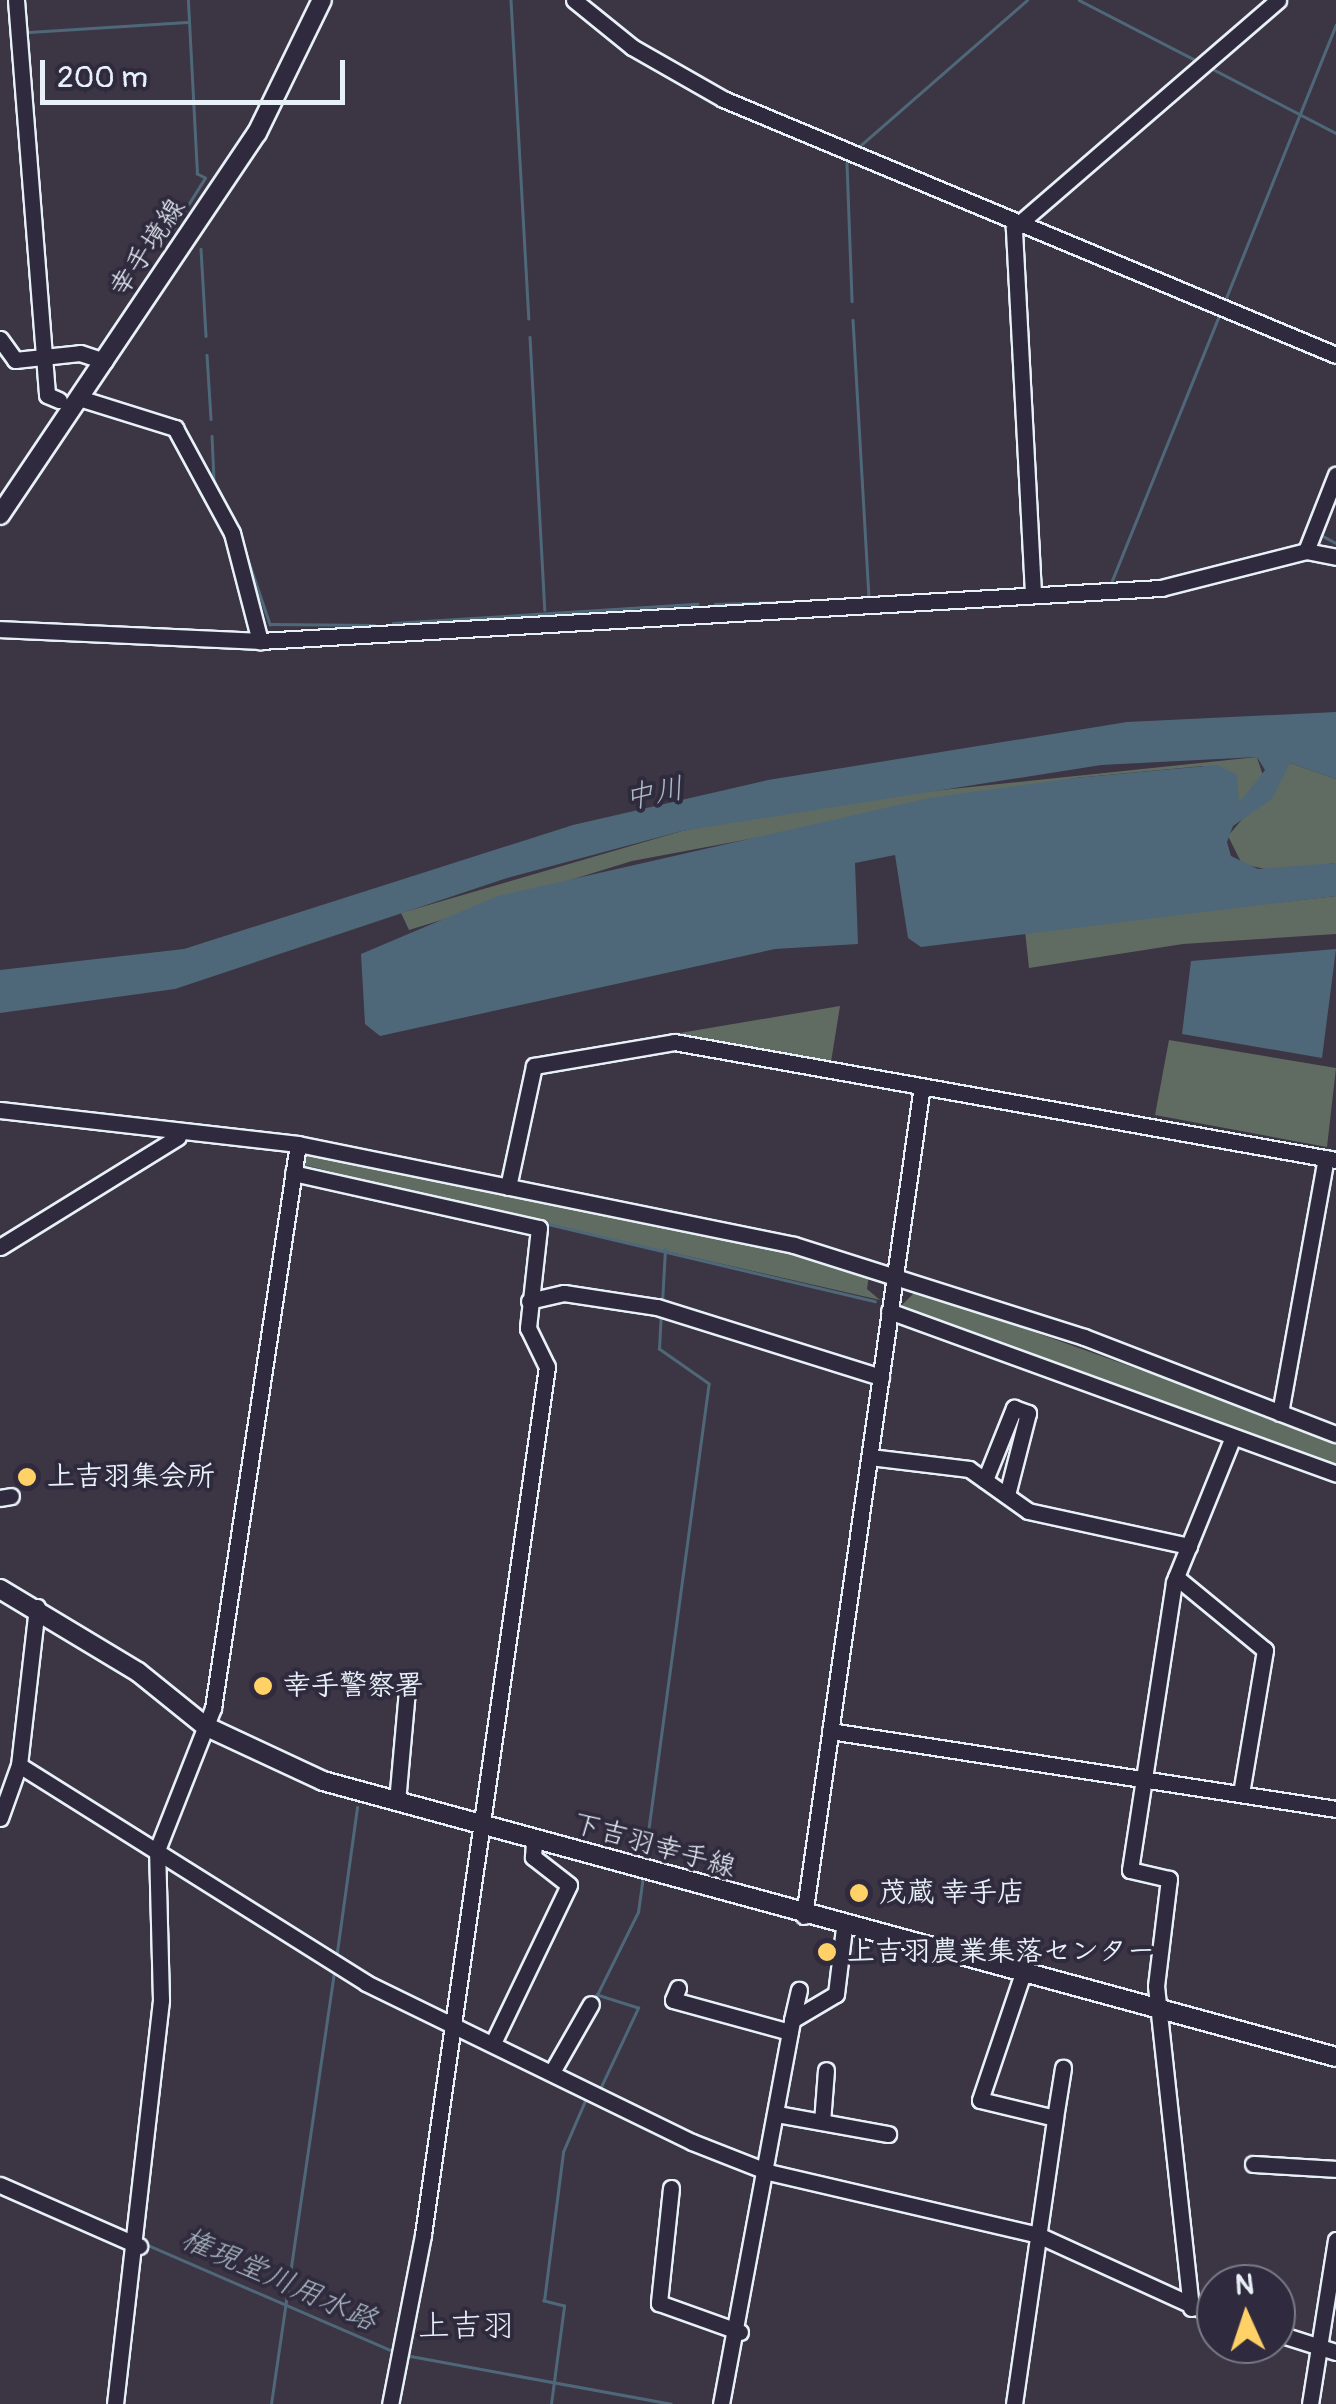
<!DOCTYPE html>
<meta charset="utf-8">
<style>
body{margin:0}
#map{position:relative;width:1336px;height:2404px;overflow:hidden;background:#3c3544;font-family:Pangolin,"Klee One",sans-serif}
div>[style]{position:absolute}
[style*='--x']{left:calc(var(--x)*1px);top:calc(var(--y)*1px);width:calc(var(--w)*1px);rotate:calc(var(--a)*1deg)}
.green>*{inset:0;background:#606c61}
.water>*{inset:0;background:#4f6879}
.stream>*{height:2.5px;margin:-1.25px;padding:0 1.25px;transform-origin:1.25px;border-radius:1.25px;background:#4f6879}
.roads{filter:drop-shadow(2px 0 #e8f1f8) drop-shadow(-2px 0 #e8f1f8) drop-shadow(0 2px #e8f1f8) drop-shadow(0 -2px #e8f1f8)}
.minor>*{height:15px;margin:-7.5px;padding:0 7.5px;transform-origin:7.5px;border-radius:7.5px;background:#2f2a3d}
.major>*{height:18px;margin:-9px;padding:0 9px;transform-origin:9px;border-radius:9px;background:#2f2a3d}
.dots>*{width:28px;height:28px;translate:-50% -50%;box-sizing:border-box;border:5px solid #2f2a3d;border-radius:50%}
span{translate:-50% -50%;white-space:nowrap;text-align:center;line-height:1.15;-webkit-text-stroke:8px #2f2a3d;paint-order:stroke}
.street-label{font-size:28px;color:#e8f1f8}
.poi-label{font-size:28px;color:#e8f1f8;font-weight:700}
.left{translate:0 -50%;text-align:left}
.water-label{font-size:30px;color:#abbac5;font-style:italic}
.quarter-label{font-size:32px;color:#e8f1f8}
.north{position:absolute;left:1196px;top:2264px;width:100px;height:100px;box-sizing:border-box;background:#2f2a3d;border:2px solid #797a88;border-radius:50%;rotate:357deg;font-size:28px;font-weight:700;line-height:40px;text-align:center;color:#e8f1f8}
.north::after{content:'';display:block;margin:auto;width:35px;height:45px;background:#ffd166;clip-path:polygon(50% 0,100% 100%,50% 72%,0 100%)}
.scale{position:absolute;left:40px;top:60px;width:305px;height:45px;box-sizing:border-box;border:5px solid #e8f1f8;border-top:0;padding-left:12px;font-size:30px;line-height:35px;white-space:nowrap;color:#e8f1f8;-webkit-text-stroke:8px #2f2a3d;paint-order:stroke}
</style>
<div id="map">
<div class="green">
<i style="clip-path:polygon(1257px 757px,1264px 779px,1239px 803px,1203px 766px,1075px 778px,632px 861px,409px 930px,401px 913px,682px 831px,847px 800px)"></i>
<i style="clip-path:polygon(1290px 763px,1336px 779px,1336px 863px,1274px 871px,1242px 864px,1228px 836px)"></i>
<i style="clip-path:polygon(1336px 896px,1336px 934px,1183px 944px,1029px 968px,1025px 931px)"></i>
<i style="clip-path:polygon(840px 1006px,831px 1062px,674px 1034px)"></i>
<i style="clip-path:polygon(1169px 1040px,1336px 1068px,1327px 1147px,1155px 1115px)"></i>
<i style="clip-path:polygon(305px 1151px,795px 1252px,869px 1275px,867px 1289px,880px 1300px,394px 1189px,299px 1163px)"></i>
<i style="clip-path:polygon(917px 1290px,1336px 1440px,1336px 1466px,900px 1307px)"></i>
</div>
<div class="water">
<i style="clip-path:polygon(1336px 712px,1336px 779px,1290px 763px,1272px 799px,1233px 826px,1227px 842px,1231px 856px,1258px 869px,1336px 863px,1336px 896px,921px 947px,908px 938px,895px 855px,855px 863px,858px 944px,775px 949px,380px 1036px,365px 1024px,361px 954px,498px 896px,929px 798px,1075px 778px,1217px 765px,1237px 775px,1239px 803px,1265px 770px,1257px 757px,1101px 765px,682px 831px,507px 878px,175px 989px,0 1013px,0 970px,184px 949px,573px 825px,768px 780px,1127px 722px)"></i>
<i style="clip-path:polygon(1336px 949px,1322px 1058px,1182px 1034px,1191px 961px)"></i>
</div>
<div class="stream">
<i style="--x:511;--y:0;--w:319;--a:86.8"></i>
<i style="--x:1079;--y:0;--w:133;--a:27.3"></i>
<i style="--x:29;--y:32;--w:158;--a:-3.6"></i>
<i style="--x:1209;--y:67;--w:143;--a:27.5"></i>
<i style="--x:861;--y:145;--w:220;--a:-41.1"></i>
<i style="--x:847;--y:163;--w:138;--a:87.9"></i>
<i style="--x:173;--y:229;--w:60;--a:-57.9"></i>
<i style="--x:205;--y:178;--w:9;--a:-153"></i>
<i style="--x:197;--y:174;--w:174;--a:-93"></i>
<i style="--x:201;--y:249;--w:87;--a:86.7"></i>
<i style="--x:1226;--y:298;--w:294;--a:-68.1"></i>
<i style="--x:853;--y:320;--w:277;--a:86.7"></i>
<i style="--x:530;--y:337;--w:273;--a:86.9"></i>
<i style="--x:207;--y:355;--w:64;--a:86.4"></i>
<i style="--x:212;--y:436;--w:44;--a:87.4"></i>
<i style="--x:214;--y:480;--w:44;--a:64.6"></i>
<i style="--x:1321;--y:535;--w:17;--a:28"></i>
<i style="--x:242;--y:541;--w:88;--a:71.4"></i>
<i style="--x:270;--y:624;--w:104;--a:0.6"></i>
<i style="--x:1111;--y:583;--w:288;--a:-68"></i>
<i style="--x:1040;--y:587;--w:49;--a:-2.3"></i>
<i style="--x:715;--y:604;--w:103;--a:-1.7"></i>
<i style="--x:393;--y:623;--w:305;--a:-3.6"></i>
<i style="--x:302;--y:1165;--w:41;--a:15.4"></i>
<i style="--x:462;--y:1203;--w:77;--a:12.8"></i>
<i style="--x:544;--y:1223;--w:340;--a:13.3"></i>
<i style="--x:662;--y:1303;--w:54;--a:-86.8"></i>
<i style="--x:1063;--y:1367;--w:77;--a:19.9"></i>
<i style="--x:644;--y:1862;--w:482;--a:-82.3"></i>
<i style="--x:709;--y:1384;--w:61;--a:-145"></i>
<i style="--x:659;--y:1349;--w:33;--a:-87"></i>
<i style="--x:336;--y:1959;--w:153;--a:-82.1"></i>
<i style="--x:599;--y:2091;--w:92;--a:-64.8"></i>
<i style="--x:638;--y:2008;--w:43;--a:-162.4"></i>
<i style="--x:597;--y:1995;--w:93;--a:-63.7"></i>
<i style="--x:638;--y:1912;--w:37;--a:-82"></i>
<i style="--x:143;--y:2243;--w:272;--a:23.4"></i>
<i style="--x:405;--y:2355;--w:270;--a:10.4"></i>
<i style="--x:271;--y:2404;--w:437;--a:-81.7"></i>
<i style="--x:551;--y:2404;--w:99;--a:-82.4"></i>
<i style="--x:564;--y:2306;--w:21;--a:-166"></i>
<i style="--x:544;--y:2301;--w:150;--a:-82.7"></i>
<i style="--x:563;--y:2152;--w:61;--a:-66.8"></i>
</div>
<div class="roads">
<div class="minor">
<i style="--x:16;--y:0;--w:396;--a:85.5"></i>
<i style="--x:47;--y:395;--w:13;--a:23"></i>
<i style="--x:574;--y:0;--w:75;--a:39"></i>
<i style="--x:632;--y:47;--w:105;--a:29.7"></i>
<i style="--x:723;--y:99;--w:664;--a:22.67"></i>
<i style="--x:0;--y:339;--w:26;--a:54"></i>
<i style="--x:15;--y:360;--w:65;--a:-6.1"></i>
<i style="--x:80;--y:353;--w:26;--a:18"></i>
<i style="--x:79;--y:398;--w:101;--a:17.4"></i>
<i style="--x:175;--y:428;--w:119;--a:61.5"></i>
<i style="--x:232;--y:533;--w:112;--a:75.5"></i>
<i style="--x:1306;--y:551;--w:82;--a:-68.5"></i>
<i style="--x:1033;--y:593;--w:365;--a:-93"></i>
<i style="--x:1014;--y:228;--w:349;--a:-40.8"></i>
<i style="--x:0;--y:629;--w:260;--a:2.6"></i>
<i style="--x:260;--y:641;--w:903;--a:-3.37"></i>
<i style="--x:1161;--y:588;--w:150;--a:-14.3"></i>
<i style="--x:1306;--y:551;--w:31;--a:11"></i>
<i style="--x:0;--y:1110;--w:300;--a:6.5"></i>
<i style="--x:298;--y:1144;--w:506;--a:11.51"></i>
<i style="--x:794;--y:1245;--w:304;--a:17.6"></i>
<i style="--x:1084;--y:1337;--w:270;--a:21.1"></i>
<i style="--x:293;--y:1173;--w:252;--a:12.6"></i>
<i style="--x:539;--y:1228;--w:101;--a:96.3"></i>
<i style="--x:528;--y:1328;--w:43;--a:64"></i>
<i style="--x:547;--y:1367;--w:877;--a:98.13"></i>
<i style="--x:423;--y:2235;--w:172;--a:101"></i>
<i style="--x:508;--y:1187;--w:124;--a:-77.9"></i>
<i style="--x:534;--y:1066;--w:142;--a:-9.7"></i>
<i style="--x:674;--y:1042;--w:672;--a:10.11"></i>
<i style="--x:0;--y:1247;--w:209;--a:-31.7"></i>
<i style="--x:529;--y:1301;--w:36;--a:-13"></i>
<i style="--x:564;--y:1293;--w:94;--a:8.6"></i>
<i style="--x:657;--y:1307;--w:235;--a:17.4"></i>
<i style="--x:889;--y:1311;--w:476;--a:20"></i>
<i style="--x:1280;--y:1413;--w:259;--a:-79.8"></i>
<i style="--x:870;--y:1457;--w:100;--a:6.9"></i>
<i style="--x:969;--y:1469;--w:72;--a:35.4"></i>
<i style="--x:1028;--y:1511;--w:165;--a:12.3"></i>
<i style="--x:985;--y:1480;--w:78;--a:-68.1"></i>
<i style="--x:1014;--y:1408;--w:15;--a:20"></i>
<i style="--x:1028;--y:1413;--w:85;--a:104.4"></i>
<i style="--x:0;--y:1498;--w:11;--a:-10"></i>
<i style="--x:1176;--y:1577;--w:115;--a:39.4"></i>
<i style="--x:1265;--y:1650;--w:146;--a:99.5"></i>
<i style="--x:830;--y:1731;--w:512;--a:8.76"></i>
<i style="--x:19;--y:1765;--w:410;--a:32.1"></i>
<i style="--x:366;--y:1983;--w:363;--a:26"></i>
<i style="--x:692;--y:2142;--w:82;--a:21.5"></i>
<i style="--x:768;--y:2172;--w:277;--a:13.1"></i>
<i style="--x:1038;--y:2235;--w:196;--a:24.5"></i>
<i style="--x:397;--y:1802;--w:112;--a:-84.9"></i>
<i style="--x:0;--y:1818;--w:56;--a:-70.3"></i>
<i style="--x:19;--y:1765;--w:159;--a:-83.5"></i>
<i style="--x:804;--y:1916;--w:838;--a:-81.91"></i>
<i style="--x:678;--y:1988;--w:13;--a:113"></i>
<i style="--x:673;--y:2000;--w:121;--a:15.3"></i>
<i style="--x:792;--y:2020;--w:31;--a:-77"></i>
<i style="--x:493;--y:2043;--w:175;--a:-64.3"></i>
<i style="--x:569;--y:1885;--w:46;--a:-142.1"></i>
<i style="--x:533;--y:1857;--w:16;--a:-86"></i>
<i style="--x:552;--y:2072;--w:78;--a:-60.2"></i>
<i style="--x:777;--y:2114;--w:113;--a:10.2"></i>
<i style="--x:1055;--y:2118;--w:51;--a:-80.9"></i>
<i style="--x:822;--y:2122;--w:52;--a:-85.6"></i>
<i style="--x:1253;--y:2164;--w:83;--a:3.4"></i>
<i style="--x:0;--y:2185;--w:152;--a:23.7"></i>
<i style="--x:671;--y:2188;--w:116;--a:96"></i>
<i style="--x:659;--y:2303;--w:86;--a:19.7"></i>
<i style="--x:1191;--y:2308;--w:324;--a:-96.2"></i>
<i style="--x:1156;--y:1986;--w:108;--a:-83.1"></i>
<i style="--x:1169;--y:1879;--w:40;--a:-167"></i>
<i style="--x:1130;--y:1870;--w:291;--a:-81.3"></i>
<i style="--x:1174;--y:1582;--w:154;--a:-67.9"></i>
<i style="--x:1276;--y:2333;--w:63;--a:17.6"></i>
<i style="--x:115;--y:2404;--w:407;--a:-83.5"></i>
<i style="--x:161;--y:2000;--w:150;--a:-91.5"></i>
<i style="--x:157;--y:1850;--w:153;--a:-68.5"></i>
<i style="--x:213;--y:1708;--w:570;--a:-81.43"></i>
<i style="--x:721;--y:2404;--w:391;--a:-79.5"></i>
<i style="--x:792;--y:2020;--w:51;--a:-30.6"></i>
<i style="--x:836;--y:1994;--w:66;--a:-83.1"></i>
<i style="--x:1014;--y:2404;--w:289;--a:-81.8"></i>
<i style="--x:1055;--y:2118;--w:77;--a:-166.5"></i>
<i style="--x:980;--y:2100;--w:131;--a:-71.3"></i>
<i style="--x:1310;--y:2404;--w:166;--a:-81"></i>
</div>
<div class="major">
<i style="--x:0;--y:515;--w:460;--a:-56.1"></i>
<i style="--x:257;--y:133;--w:148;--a:-64"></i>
<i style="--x:0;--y:1589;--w:161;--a:31"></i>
<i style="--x:138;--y:1672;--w:86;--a:38.9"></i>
<i style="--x:205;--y:1726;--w:130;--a:25"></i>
<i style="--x:323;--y:1781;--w:1050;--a:15.24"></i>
</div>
</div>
<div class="dots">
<i style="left:27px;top:1477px;background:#ffd166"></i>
<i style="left:263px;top:1686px;background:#ffd166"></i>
<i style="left:859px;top:1893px;background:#ffd166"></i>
<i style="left:827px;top:1952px;background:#ffd166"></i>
</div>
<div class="street-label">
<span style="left:148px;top:248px;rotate:-56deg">幸手境線</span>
<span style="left:654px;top:1846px;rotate:16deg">下吉羽幸手線</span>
</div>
<div class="poi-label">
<span class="left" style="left:47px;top:1477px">上吉羽集会所</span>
<span class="left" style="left:283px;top:1686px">幸手警察署</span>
<span class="left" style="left:879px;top:1893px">茂蔵 幸手店</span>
<span class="left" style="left:847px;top:1952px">上吉羽農業集落センター</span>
</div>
<div class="water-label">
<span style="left:654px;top:794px;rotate:-11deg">中川</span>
<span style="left:279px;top:2280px;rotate:24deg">権現堂川用水路</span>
</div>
<div class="quarter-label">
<span style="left:466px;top:2326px">上吉羽</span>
</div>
<div class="north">N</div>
<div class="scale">200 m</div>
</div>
